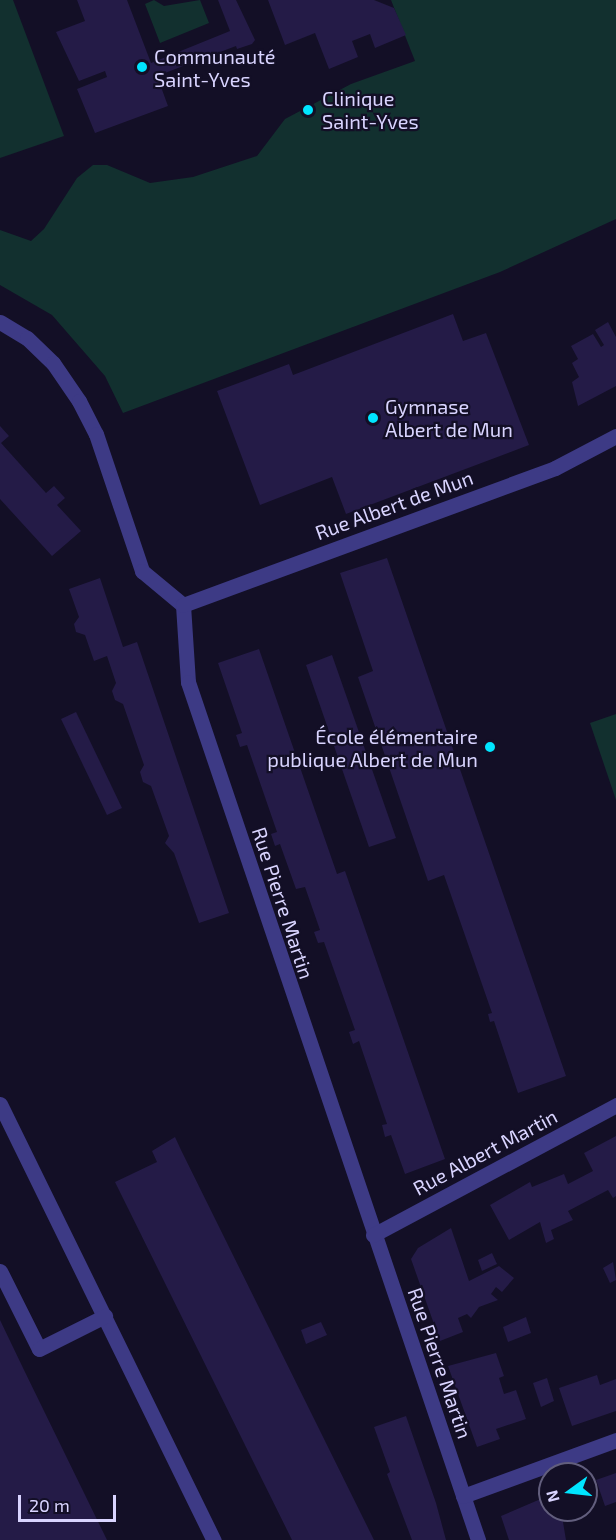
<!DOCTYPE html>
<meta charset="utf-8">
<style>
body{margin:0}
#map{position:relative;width:616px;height:1540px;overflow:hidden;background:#130f26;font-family:"Exo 2",sans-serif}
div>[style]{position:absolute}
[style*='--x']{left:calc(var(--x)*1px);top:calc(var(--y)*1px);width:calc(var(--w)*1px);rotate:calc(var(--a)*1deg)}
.green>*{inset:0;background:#12302f}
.building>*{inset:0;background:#241b47}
.service>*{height:15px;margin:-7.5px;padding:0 7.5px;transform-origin:7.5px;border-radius:7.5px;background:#3d3a85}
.minor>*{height:15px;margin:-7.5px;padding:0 7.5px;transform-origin:7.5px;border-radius:7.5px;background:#3d3a85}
.dots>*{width:16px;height:16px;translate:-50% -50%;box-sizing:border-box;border:3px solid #130f26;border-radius:50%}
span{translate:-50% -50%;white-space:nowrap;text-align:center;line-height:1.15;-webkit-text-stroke:4.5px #130f26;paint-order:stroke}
.poi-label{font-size:20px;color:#d9d4ff}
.left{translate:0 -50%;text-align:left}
.right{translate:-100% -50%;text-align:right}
.street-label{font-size:20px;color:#d9d4ff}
.north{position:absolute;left:538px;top:1462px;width:60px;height:60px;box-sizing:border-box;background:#130f26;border:2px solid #625e7d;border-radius:50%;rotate:255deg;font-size:16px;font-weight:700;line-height:24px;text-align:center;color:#d9d4ff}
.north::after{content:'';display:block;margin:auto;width:21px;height:27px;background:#00e5ff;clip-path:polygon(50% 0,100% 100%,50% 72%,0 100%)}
.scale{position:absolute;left:18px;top:1495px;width:98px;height:27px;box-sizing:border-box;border:3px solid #d9d4ff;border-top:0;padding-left:8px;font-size:18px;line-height:21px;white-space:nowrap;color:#d9d4ff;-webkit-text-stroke:4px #130f26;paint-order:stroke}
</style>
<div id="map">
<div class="green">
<i style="clip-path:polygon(0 0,13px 0,64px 136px,0 158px)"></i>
<i style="clip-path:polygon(154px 0,164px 6px,200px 0,209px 23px,160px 43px,145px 4px)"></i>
<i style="clip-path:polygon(391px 0,616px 0,616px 219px,500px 272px,123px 413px,105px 376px,52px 315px,0 285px,0 230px,31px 241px,44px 229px,77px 178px,93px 165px,107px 165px,150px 183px,193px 177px,257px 156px,285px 119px,351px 84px,415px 61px)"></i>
<i style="clip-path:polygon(616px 714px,616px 800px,590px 723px)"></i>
</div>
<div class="building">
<i style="clip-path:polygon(77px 0,127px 0,151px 63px,230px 31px,218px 0,236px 0,255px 40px,252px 44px,237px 49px,236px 46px,157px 76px,168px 106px,95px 133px,77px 89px,107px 77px,105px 71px,79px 81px,56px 32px,85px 21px)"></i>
<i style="clip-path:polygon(268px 0,374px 0,394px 8px,406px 35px,375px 48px,370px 34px,352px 41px,358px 57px,329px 69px,315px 33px,285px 45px)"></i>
<i style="clip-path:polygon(453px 314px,463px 341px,486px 333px,529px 445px,346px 514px,332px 477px,260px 505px,217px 391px,289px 364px,293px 375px)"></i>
<i style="clip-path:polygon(608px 322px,616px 337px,616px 386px,578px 406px,572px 382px,579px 377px,572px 363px,578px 359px,571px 346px,593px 334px,601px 347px,604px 345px,595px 330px)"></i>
<i style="clip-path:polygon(0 426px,9px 436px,1px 443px,46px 493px,54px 486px,65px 498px,57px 505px,81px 531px,52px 556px,0 499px)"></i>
<i style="clip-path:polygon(387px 558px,566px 1076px,518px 1093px,494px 1021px,490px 1022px,488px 1014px,492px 1013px,444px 875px,428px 881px,358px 677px,373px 671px,340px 573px)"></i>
<i style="clip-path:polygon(100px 578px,123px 647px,137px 642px,229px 913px,199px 923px,174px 853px,165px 843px,169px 836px,151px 786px,143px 782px,140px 772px,144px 765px,123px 704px,115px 700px,112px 691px,116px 683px,107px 656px,94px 661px,85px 635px,76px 632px,74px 624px,79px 617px,69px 589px)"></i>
<i style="clip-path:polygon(259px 649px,337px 874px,345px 871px,445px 1159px,405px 1174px,391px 1135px,385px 1137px,382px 1125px,387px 1124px,359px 1041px,353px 1044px,349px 1032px,355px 1030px,324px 942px,318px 943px,314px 932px,320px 930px,305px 887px,296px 889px,280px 844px,275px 846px,271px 834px,277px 832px,247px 745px,240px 747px,236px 735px,242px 733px,218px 663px)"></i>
<i style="clip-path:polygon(332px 655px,396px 838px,369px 847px,306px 665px)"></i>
<i style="clip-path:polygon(76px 712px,122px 808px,107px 815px,61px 719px)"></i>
<i style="clip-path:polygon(616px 1136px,616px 1196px,613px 1198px,608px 1190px,568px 1211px,573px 1220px,551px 1230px,554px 1239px,546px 1243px,540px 1222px,509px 1240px,490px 1205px,530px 1182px,532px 1187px,564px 1174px,568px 1184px,593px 1171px,584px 1153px)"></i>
<i style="clip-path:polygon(175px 1137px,181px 1150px,374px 1540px,292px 1540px,115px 1182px,157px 1162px,152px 1151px)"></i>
<i style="clip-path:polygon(451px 1228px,469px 1281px,499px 1266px,514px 1278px,502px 1292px,496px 1287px,491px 1294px,498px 1300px,479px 1307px,471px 1318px,467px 1314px,458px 1318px,463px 1332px,440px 1341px,411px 1259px,418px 1248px)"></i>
<i style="clip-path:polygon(492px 1253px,497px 1264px,482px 1271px,478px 1260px)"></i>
<i style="clip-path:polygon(613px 1262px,616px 1280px,610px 1283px,603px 1268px)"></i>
<i style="clip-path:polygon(526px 1317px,531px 1333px,508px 1342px,503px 1327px)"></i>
<i style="clip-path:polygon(0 1320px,24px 1370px,107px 1540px,0 1540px)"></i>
<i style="clip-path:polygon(321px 1322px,327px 1335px,306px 1344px,301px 1330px)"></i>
<i style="clip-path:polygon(496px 1353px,504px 1376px,499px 1378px,504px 1394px,516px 1390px,526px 1419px,496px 1429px,500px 1439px,477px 1447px,448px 1366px)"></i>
<i style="clip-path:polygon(597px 1375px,600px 1385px,616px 1379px,616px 1411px,572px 1426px,559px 1388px)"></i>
<i style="clip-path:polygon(547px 1378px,554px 1401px,541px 1407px,533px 1383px)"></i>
<i style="clip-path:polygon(406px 1416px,436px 1503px,446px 1540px,412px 1540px,387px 1474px,390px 1472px,374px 1427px)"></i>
<i style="clip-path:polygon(616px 1473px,616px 1502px,605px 1506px,596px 1480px)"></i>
<i style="clip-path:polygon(550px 1495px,550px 1510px,561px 1510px,566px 1540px,509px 1540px,501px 1516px)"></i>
</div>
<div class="service">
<i style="--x:0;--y:1104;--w:486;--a:63.9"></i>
<i style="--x:0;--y:1271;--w:87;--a:63.4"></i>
<i style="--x:39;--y:1349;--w:74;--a:-26.6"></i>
</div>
<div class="minor">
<i style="--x:0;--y:322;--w:31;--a:31"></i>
<i style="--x:27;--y:338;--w:36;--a:44"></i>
<i style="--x:53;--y:363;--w:46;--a:55.6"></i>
<i style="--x:79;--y:401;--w:37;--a:63"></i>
<i style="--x:96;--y:434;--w:145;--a:71.4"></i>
<i style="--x:142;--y:571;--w:53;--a:39.7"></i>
<i style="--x:183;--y:605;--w:77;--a:86.3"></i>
<i style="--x:188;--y:682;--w:906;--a:71.32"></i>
<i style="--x:183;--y:605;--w:396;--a:-20.2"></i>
<i style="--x:555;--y:468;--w:69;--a:-27.7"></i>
<i style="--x:373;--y:1235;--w:276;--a:-28.1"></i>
<i style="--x:463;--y:1496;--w:163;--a:-20.1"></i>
</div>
<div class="dots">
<i style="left:142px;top:67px;background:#00e5ff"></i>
<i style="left:308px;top:110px;background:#00e5ff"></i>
<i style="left:373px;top:418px;background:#00e5ff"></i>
<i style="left:490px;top:747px;background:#00e5ff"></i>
</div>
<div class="poi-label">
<span class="left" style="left:154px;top:68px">Communauté<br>Saint-Yves</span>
<span class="left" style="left:322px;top:110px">Clinique<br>Saint-Yves</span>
<span class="left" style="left:385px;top:418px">Gymnase<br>Albert de Mun</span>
<span class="right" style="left:478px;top:748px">École élémentaire<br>publique Albert de Mun</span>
</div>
<div class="street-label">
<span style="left:394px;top:505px;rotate:-20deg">Rue Albert de Mun</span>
<span style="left:283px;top:903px;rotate:72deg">Rue Pierre Martin</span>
<span style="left:485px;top:1152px;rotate:-28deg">Rue Albert Martin</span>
<span style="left:440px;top:1363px;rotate:71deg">Rue Pierre Martin</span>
</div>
<div class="north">N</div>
<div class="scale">20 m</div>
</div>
